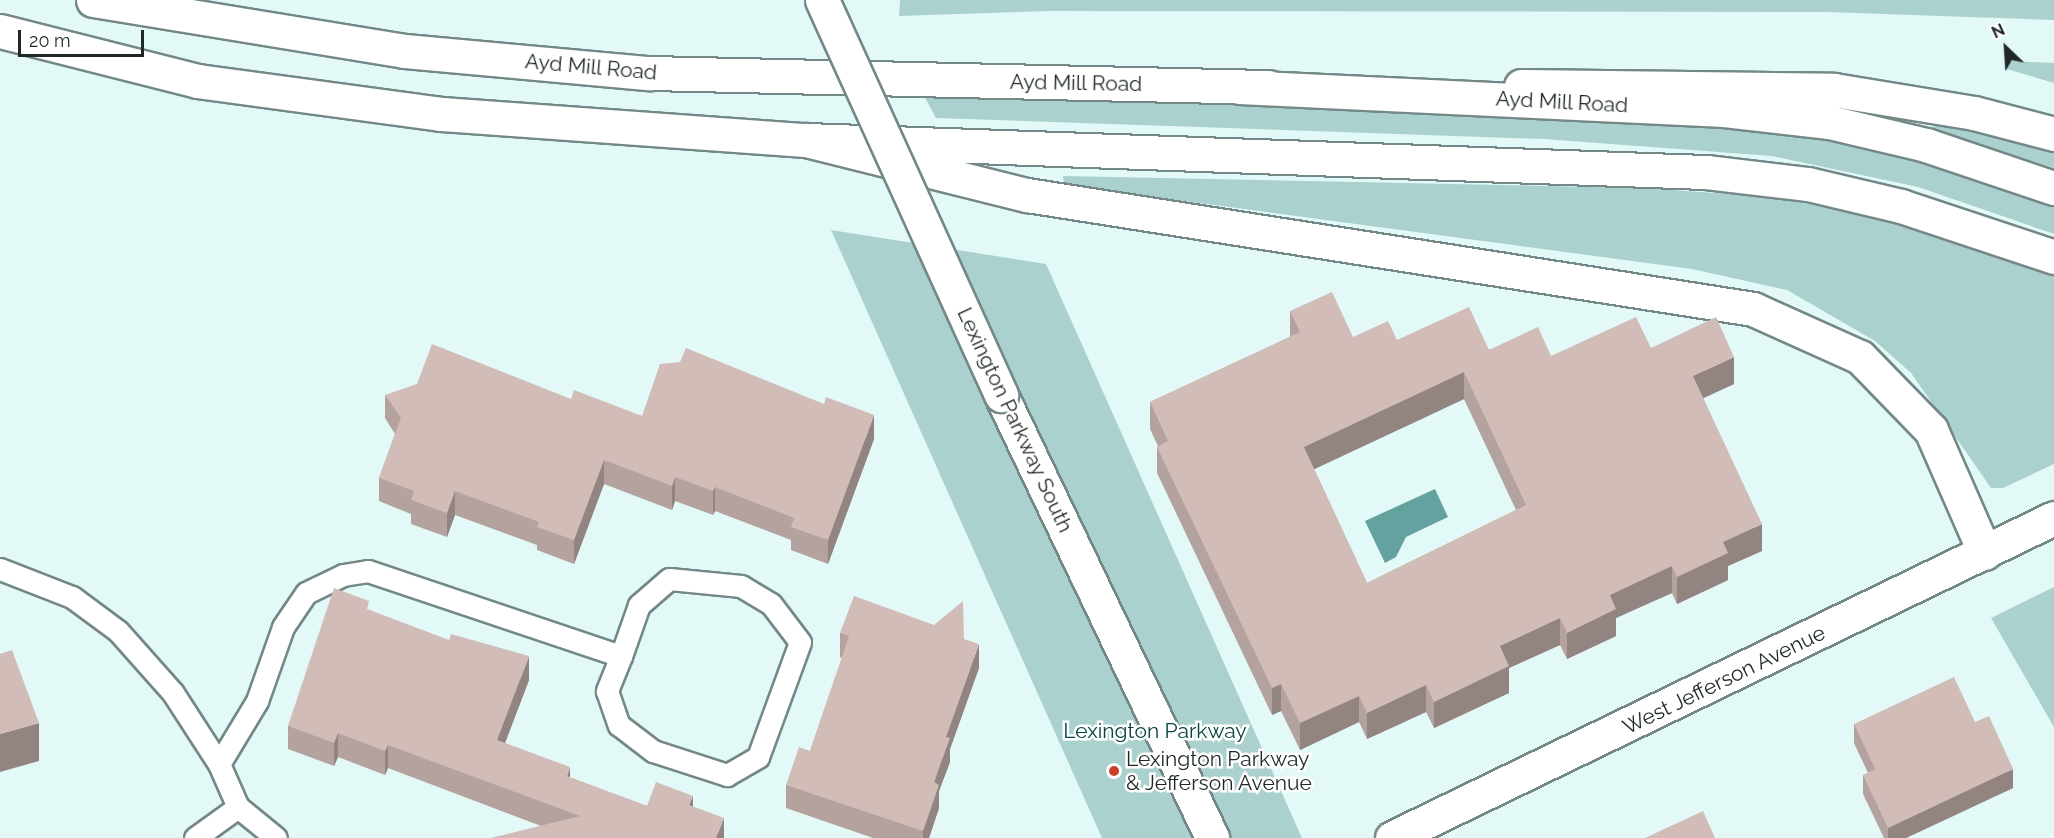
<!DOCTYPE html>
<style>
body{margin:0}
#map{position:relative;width:2054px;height:838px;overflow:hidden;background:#e2f9f8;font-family:Raleway,sans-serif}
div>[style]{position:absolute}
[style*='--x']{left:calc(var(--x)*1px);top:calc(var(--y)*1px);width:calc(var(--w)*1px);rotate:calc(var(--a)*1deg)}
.green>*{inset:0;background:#abd1cf}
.water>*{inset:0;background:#64a2a0}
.roads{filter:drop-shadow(2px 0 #738887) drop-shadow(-2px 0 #738887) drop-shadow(0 2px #738887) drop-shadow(0 -2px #738887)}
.lane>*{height:21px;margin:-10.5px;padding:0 10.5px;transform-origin:10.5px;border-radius:10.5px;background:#fff}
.secondary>*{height:33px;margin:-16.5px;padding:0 16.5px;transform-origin:16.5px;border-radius:16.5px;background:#fff}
.highway>*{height:33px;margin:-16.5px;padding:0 16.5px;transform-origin:16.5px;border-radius:16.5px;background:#fff}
.bridges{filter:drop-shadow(2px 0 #738887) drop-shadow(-2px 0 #738887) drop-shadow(0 2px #738887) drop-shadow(0 -2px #738887)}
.secondary-bridge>*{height:33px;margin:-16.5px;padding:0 16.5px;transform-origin:16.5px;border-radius:16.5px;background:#fff}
.wall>*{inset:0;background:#b4a29e}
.shaded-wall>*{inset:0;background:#928481}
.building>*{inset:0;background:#d1bcb8}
.dots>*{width:16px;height:16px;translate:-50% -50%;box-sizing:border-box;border:3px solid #fff;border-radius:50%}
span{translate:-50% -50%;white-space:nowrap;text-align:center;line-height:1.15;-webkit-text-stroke:5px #fff;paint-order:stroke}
.street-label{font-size:21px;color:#1f2827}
.park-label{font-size:21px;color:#084443}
.poi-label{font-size:21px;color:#1f2827}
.left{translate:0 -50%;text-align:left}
.north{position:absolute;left:1976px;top:18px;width:60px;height:60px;-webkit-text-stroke:4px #fff;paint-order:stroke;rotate:335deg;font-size:16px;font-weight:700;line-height:24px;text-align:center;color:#1f2827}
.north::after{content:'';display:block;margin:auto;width:21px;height:27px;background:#1f2827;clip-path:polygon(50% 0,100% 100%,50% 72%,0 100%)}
.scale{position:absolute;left:18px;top:30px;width:126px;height:27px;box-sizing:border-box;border:3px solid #1f2827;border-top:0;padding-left:8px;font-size:18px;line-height:21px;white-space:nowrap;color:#1f2827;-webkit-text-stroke:4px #fff;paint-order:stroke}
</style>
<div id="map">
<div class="green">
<i style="clip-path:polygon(900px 0,2054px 0,2054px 20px,1827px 12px,1046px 11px,899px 16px)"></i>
<i style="clip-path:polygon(2008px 61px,2054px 63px,2054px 83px,2007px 69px)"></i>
<i style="clip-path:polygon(924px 96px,1659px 115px,1842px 135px,2054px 196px,2054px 234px,1918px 187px,1772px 156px,1544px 139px,936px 118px)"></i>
<i style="clip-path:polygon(1938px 119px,2054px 150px,2054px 168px,1932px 130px)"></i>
<i style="clip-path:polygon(1063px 176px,1643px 188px,1773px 197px,1919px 226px,2054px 273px,2054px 464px,2003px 488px,1991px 488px,1911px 373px,1875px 341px,1787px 290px,1692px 269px,1064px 185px)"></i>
<i style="clip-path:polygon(831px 230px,1046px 264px,1302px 838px,1102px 838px)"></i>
<i style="clip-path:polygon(2054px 587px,2054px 727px,1991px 618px)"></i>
</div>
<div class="water">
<i style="clip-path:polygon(1435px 489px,1448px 517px,1406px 537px,1396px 557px,1385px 563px,1365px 521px)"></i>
</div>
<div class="roads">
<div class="lane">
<i style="--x:0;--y:569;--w:77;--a:21.3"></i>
<i style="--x:72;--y:597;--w:57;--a:36.5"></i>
<i style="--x:118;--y:631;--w:83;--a:48.4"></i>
<i style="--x:173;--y:693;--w:85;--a:57.1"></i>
<i style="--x:219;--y:764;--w:47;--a:66.2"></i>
<i style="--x:238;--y:807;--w:49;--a:39.2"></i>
<i style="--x:219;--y:764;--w:74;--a:-58.9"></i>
<i style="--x:257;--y:701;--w:78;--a:-70.6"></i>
<i style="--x:283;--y:627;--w:41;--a:-55.9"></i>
<i style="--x:306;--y:593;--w:41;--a:-25.9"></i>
<i style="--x:343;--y:575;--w:25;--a:-9"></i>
<i style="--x:368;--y:571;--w:267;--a:18.6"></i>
<i style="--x:621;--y:656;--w:38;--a:112"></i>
<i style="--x:607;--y:691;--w:36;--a:71"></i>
<i style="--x:619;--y:725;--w:43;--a:37.4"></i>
<i style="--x:653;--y:751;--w:78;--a:18"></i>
<i style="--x:727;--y:775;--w:36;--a:-30"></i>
<i style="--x:758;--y:757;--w:122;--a:-69.9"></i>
<i style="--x:800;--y:642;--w:48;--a:-127.3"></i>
<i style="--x:771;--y:604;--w:35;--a:-149"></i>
<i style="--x:741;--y:586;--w:72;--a:-174.4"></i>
<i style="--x:669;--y:579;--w:40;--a:139"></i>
<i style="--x:639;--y:605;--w:54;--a:109.4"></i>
<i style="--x:195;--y:838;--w:53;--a:-35.8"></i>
</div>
<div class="secondary">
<i style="--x:93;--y:0;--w:316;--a:9.3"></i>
<i style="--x:405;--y:51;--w:245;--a:5.2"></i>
<i style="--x:649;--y:73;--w:619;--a:1.3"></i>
<i style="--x:0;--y:31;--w:204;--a:14.2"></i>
<i style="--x:198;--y:81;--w:245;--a:7.7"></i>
<i style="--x:441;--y:114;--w:366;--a:4.1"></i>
<i style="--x:806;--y:140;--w:228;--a:14"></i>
<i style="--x:1027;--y:195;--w:735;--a:8.92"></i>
<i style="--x:1753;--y:309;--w:117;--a:24.2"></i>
<i style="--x:1860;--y:357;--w:102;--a:45.8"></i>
<i style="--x:1931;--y:430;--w:134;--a:66.3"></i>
<i style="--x:1521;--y:86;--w:313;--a:0.7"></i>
<i style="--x:1834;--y:90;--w:142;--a:9.3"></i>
<i style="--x:1974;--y:113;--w:83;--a:14.7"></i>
<i style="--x:1001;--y:395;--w:491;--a:64.5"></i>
<i style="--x:1392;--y:838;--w:735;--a:-25.8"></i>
</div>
<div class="highway">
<i style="--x:1239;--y:87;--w:486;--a:2.7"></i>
<i style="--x:1724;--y:110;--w:106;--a:6.5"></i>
<i style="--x:1829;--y:122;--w:100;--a:13.3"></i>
<i style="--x:1926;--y:145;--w:135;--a:18.6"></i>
<i style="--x:806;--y:140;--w:901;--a:2.04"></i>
<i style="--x:1706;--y:172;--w:103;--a:6.7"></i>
<i style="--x:1808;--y:184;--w:96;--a:13.3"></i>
<i style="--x:1901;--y:206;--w:161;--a:18.4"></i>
</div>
</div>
<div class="bridges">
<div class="secondary-bridge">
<i style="--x:822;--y:0;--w:434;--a:65.6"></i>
</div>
</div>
<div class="wall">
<i style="clip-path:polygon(evenodd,1290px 311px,1353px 337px,1397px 340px,1551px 356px,1651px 348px,1734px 384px,1703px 398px,1762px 551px,1728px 566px,1728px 580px,1677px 604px,1672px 593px,1616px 618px,1616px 636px,1567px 659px,1560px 645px,1509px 668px,1509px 693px,1434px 728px,1426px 712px,1367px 739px,1359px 722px,1300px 750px,1281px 711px,1272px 715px,1157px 473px,1157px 447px,1158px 446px,1150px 429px,1150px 402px,1290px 337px,1290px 311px,1464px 399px,1516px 510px,1367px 583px,1314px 469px,1464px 399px)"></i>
<i style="clip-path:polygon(385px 395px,571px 399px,642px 416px,874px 439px,828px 564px,791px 550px,791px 540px,715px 511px,713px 515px,675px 501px,672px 510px,604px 484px,574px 564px,537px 550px,537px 545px,455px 515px,447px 537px,411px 524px,411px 514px,379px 501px,379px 478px,395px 434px,385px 418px)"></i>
<i style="clip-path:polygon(369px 610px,529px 680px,505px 743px,570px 778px,647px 806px,693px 807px,724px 838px,541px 826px,388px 768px,385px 775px,338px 757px,334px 766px,288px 749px,288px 726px)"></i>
<i style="clip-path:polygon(840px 633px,964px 639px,979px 668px,950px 749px,950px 762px,939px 791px,939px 808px,929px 838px,873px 838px,786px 808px,786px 785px,810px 751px,842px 658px,840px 657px)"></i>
<i style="clip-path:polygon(1975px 722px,2013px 788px,1906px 838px,1884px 838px,1863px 794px,1863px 775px,1868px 773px,1854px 743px,1854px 724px)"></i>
</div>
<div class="shaded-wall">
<i style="clip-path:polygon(1734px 357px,1734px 384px,1693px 403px,1693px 376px)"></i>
<i style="clip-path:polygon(1464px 372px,1464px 399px,1304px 474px,1304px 447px)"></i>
<i style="clip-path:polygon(874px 415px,874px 439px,828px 564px,828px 540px)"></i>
<i style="clip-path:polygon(604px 460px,604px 484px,574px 564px,574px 540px)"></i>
<i style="clip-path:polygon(675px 477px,675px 501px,672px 510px,672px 486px)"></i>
<i style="clip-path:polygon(715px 487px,715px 511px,713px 515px,713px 491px)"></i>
<i style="clip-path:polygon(455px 491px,455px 515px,447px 537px,447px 513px)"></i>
<i style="clip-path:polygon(1762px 524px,1762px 551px,1728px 566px,1728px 580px,1677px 604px,1677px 577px,1723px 542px)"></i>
<i style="clip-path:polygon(1672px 566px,1672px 593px,1616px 618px,1616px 636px,1567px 659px,1567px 633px,1610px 595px)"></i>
<i style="clip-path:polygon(1560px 618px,1560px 645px,1509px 668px,1509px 693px,1434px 728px,1434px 702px,1500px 646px)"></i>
<i style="clip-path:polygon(979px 644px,979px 668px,950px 749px,950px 762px,939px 791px,939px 808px,929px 838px,923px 838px,923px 831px,946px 737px)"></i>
<i style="clip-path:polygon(529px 656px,529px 680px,497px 764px,497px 740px)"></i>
<i style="clip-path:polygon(1281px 684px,1281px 711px,1272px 715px,1272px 688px)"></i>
<i style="clip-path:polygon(1426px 685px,1426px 712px,1367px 739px,1367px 713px)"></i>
<i style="clip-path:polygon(1359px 696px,1359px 722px,1300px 750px,1300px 723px)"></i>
<i style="clip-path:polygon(39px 723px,39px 761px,0 772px,0 734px)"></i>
<i style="clip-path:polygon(338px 733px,338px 757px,334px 766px,334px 743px)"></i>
<i style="clip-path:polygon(388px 745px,388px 768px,385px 775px,385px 751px)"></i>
<i style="clip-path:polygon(570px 767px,570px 791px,567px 776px)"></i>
<i style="clip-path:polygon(2013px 769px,2013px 788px,1906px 838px,1888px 838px,1888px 828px)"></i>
<i style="clip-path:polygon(693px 796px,693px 820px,689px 805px)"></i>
<i style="clip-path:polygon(724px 818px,724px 838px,716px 838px)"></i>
</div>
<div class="building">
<i style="clip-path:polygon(evenodd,1332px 292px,1353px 337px,1388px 321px,1397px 340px,1469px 307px,1489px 350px,1538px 327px,1551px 356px,1636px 317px,1651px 348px,1716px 317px,1734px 357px,1693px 376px,1762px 524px,1723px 542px,1728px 553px,1677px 577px,1672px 566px,1610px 595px,1616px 609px,1567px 633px,1560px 618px,1500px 646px,1509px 666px,1434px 702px,1426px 685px,1367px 713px,1359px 696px,1300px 723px,1281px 684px,1272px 688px,1157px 447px,1168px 441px,1150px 402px,1300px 332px,1290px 311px,1332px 292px,1464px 372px,1526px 505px,1367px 583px,1304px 447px,1464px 372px)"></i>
<i style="clip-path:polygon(432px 344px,571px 399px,574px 390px,642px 416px,660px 364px,680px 362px,686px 348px,824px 404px,826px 397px,874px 415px,828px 540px,791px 527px,794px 518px,715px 487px,713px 491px,675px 477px,672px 486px,604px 460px,574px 540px,537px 527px,539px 522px,455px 491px,447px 513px,411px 500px,414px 491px,379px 478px,401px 418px,385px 395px,417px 384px)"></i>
<i style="clip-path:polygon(334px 588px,369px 601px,367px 609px,449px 640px,451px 634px,529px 656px,497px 740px,570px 767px,567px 776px,647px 806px,656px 782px,693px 796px,689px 805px,724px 818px,716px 838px,491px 838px,580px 816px,388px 745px,385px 751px,338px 733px,334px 743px,288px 726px)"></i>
<i style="clip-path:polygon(854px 596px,934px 625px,963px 601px,964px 639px,979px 644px,946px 737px,950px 738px,934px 782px,939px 785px,923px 831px,786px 785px,799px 747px,810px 751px,849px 636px,840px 633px)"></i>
<i style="clip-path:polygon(12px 650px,39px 723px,0 734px,0 654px)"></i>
<i style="clip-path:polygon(1954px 677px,1975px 722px,1989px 716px,2013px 769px,1888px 828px,1863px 775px,1875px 769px,1854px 724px)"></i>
<i style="clip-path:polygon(1703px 811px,1715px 838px,1645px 838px)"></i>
</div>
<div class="dots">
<i style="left:1114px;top:771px;background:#cc3f2e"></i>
</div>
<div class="street-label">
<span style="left:591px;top:67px;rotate:5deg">Ayd Mill Road</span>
<span style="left:1076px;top:83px;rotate:1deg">Ayd Mill Road</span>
<span style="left:1562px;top:102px;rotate:3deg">Ayd Mill Road</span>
<span style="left:1015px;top:420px;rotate:65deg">Lexington Parkway South</span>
<span style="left:1724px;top:680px;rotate:-26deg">West Jefferson Avenue</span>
</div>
<div class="park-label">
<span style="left:1155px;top:731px">Lexington Parkway</span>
</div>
<div class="poi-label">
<span class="left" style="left:1126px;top:771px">Lexington Parkway<br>&amp; Jefferson Avenue</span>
</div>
<div class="north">N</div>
<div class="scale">20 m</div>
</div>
